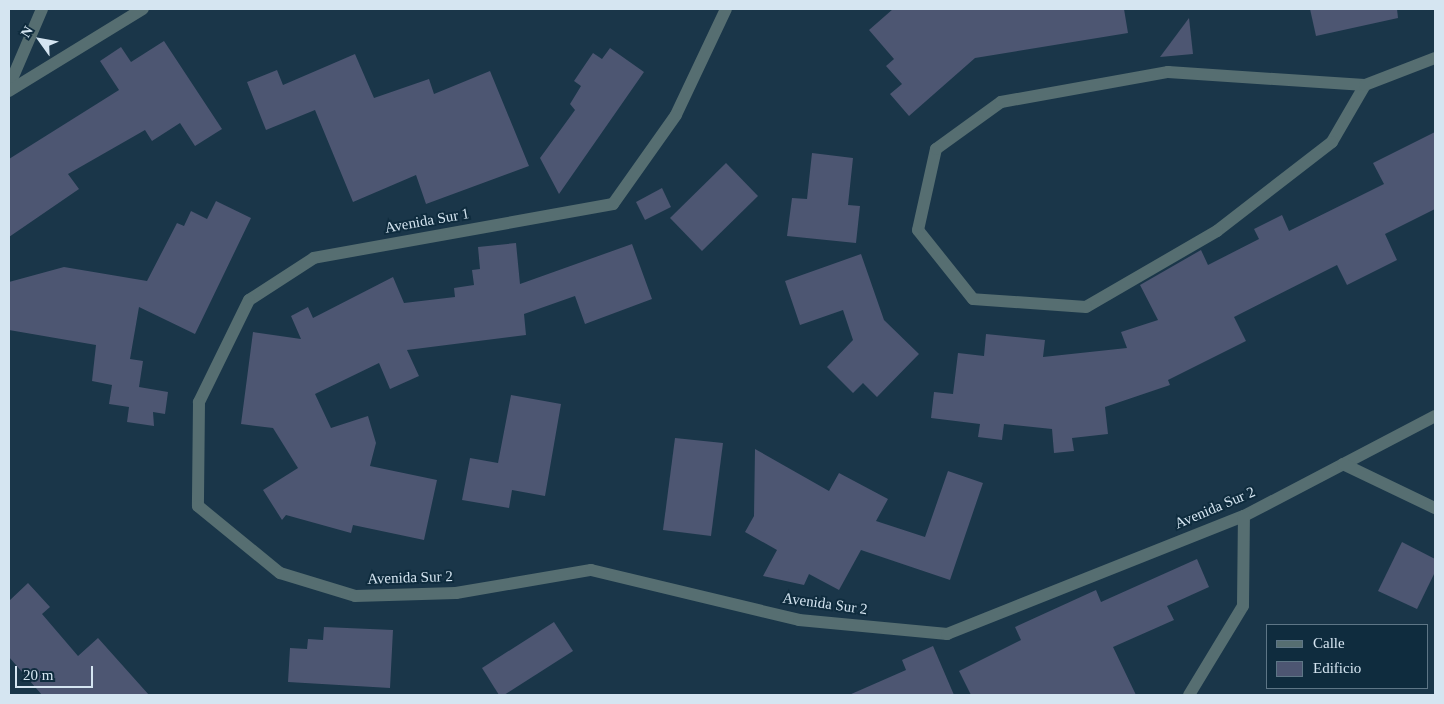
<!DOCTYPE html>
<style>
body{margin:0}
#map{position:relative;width:1444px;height:704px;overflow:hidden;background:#1a3649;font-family:Georgia,serif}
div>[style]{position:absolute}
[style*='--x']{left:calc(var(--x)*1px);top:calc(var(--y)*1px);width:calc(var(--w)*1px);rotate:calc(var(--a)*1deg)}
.building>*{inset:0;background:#4d5672}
.street>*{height:12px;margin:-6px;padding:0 6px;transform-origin:6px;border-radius:6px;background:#566e71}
span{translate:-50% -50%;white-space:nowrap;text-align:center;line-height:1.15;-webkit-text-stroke:4px #0f2c3e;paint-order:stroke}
.street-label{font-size:15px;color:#d5e5f1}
.frame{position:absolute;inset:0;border:10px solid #d5e5f1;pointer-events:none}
.legend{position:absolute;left:1266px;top:624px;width:162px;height:65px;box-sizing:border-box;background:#0f2c3e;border:1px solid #5e7686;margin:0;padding:6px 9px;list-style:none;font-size:15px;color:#d5e5f1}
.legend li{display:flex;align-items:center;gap:10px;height:25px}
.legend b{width:25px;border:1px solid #5e7686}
.north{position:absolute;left:15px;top:15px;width:50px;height:50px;-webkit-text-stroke:4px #0f2c3e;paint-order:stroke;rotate:302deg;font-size:14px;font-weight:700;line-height:20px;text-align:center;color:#d5e5f1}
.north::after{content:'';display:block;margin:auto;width:18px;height:22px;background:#d5e5f1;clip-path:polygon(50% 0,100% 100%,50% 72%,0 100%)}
.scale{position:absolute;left:15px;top:666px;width:78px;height:22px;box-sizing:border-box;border:2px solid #d5e5f1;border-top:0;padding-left:6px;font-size:15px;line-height:18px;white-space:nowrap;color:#d5e5f1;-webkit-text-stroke:4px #0f2c3e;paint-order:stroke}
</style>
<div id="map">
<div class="building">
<i style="clip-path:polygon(893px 9px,1124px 9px,1128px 33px,975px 58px,909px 116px,890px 94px,902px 84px,886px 66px,894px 59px,869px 30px)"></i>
<i style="clip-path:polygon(1310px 9px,1397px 9px,1398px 18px,1316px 36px)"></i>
<i style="clip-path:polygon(1189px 18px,1193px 54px,1160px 57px)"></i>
<i style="clip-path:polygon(164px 41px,222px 129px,195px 146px,180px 123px,152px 141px,145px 130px,68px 174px,79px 189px,9px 237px,9px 159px,119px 90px,100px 61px,121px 47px,131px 62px)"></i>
<i style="clip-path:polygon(610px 48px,644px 72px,559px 194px,540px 158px,575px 110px,570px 104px,581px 86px,574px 81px,593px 53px,602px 59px)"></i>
<i style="clip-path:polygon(355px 54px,374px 98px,429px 79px,434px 94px,490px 71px,529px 166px,426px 204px,416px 175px,353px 202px,315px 110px,266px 130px,247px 82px,277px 70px,283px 85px)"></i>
<i style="clip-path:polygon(1435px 132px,1435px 209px,1385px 234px,1397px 260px,1347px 285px,1337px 265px,1234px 317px,1246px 341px,1168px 380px,1170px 385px,1105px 407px,1108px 434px,1072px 438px,1074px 451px,1054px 453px,1052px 429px,1004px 424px,1002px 440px,978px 437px,980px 424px,931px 418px,934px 392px,953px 394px,958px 353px,984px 356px,986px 334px,1045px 340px,1043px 357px,1127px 348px,1121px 332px,1158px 320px,1140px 285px,1201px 250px,1208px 265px,1259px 239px,1254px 229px,1282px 215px,1289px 231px,1384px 184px,1373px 163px)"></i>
<i style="clip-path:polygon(812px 153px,853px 158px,848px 205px,860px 206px,856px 243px,787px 236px,792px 198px,807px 199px)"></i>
<i style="clip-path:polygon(726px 163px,758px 196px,702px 251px,670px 218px)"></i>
<i style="clip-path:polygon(662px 188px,671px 207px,645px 220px,636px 202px)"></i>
<i style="clip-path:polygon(216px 201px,251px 218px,195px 334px,139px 307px,130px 359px,143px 361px,139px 387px,168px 392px,165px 414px,153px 412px,154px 426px,127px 422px,129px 407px,109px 404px,112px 385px,92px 381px,96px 345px,9px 330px,9px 282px,64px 267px,147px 281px,177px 223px,184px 226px,191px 211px,207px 219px)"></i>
<i style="clip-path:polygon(516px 243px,520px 284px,632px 244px,652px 299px,585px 324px,575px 296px,524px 314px,526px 335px,407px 350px,419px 376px,390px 389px,379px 363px,315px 394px,331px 428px,368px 416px,376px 443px,370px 466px,437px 480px,424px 540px,353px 525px,351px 533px,286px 515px,282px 520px,263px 490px,298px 468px,273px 428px,241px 424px,253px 332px,301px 339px,291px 316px,308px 307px,313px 318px,393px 277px,404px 303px,455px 297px,454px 288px,474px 285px,472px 270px,480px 269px,478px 247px)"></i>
<i style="clip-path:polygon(861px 254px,884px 320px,919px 354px,877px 397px,863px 383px,853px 393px,827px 367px,853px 340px,843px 310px,800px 325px,785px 281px)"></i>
<i style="clip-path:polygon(511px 395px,561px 404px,545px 496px,512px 490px,509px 508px,462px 500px,470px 458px,498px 463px)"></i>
<i style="clip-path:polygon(675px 438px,723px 443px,711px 536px,663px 530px)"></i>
<i style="clip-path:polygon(755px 449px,829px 491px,839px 473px,888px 499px,876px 521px,925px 537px,948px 471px,983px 483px,950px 580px,861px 550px,839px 590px,809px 574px,804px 585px,763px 576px,777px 550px,745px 532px,754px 516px)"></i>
<i style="clip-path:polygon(1402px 542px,1435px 559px,1435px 572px,1417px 609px,1378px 591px)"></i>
<i style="clip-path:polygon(1197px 559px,1209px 587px,1167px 606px,1174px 620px,1113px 647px,1136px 695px,971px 695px,959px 671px,1021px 640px,1015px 627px,1096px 590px,1101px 602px)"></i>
<i style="clip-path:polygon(28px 583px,50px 607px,42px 614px,78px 656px,98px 638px,149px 695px,42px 695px,9px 657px,9px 601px)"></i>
<i style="clip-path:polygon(554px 622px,573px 651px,504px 695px,499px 695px,482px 668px)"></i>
<i style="clip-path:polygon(324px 627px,393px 630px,390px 688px,288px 682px,290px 648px,307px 649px,308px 639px,323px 640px)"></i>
<i style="clip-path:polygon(933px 646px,954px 695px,849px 695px,906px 670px,902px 660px)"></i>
</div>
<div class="street">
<i style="--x:726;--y:9;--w:117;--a:115.3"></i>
<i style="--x:676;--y:115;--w:109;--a:125.3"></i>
<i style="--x:613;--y:204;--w:304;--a:169.8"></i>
<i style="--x:314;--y:258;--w:77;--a:147.1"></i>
<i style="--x:249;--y:300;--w:114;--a:116.1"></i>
<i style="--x:199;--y:402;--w:104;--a:90.6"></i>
<i style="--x:198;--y:506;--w:106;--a:39.3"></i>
<i style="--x:280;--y:573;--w:78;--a:17"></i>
<i style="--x:355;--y:596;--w:101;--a:-1.7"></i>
<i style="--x:456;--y:593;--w:137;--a:-9.7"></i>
<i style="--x:591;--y:570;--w:214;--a:13.5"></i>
<i style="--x:799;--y:620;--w:149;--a:5.4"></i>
<i style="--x:947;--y:634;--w:320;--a:-21.7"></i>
<i style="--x:1244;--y:516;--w:216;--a:-27.6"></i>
<i style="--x:1365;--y:85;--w:66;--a:120.1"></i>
<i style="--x:1332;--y:142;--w:145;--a:142.3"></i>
<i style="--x:1217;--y:231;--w:151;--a:149.9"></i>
<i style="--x:1086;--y:307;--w:113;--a:-176"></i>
<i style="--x:973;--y:299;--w:88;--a:-128.6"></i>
<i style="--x:918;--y:230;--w:83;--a:-77.5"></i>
<i style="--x:936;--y:149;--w:80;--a:-35.9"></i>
<i style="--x:1001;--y:102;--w:170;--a:-10.2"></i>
<i style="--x:1168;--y:72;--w:197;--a:3.8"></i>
<i style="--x:1365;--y:85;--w:75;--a:-21.1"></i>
<i style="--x:9;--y:86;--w:84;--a:-66.8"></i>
<i style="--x:9;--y:91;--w:157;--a:-31.5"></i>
<i style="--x:1343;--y:464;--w:102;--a:25.6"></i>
<i style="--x:1189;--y:695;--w:104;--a:-58.8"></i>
<i style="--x:1243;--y:606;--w:90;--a:-89.4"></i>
</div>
<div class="street-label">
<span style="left:427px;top:221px;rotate:-10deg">Avenida Sur 1</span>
<span style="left:1215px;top:508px;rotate:-23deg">Avenida Sur 2</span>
<span style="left:410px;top:578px;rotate:-2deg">Avenida Sur 2</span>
<span style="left:825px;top:604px;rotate:8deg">Avenida Sur 2</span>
</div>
<div class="frame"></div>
<ul class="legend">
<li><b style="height:6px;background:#566e71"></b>Calle</li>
<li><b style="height:14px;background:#4d5672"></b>Edificio</li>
</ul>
<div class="north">N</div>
<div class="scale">20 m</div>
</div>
